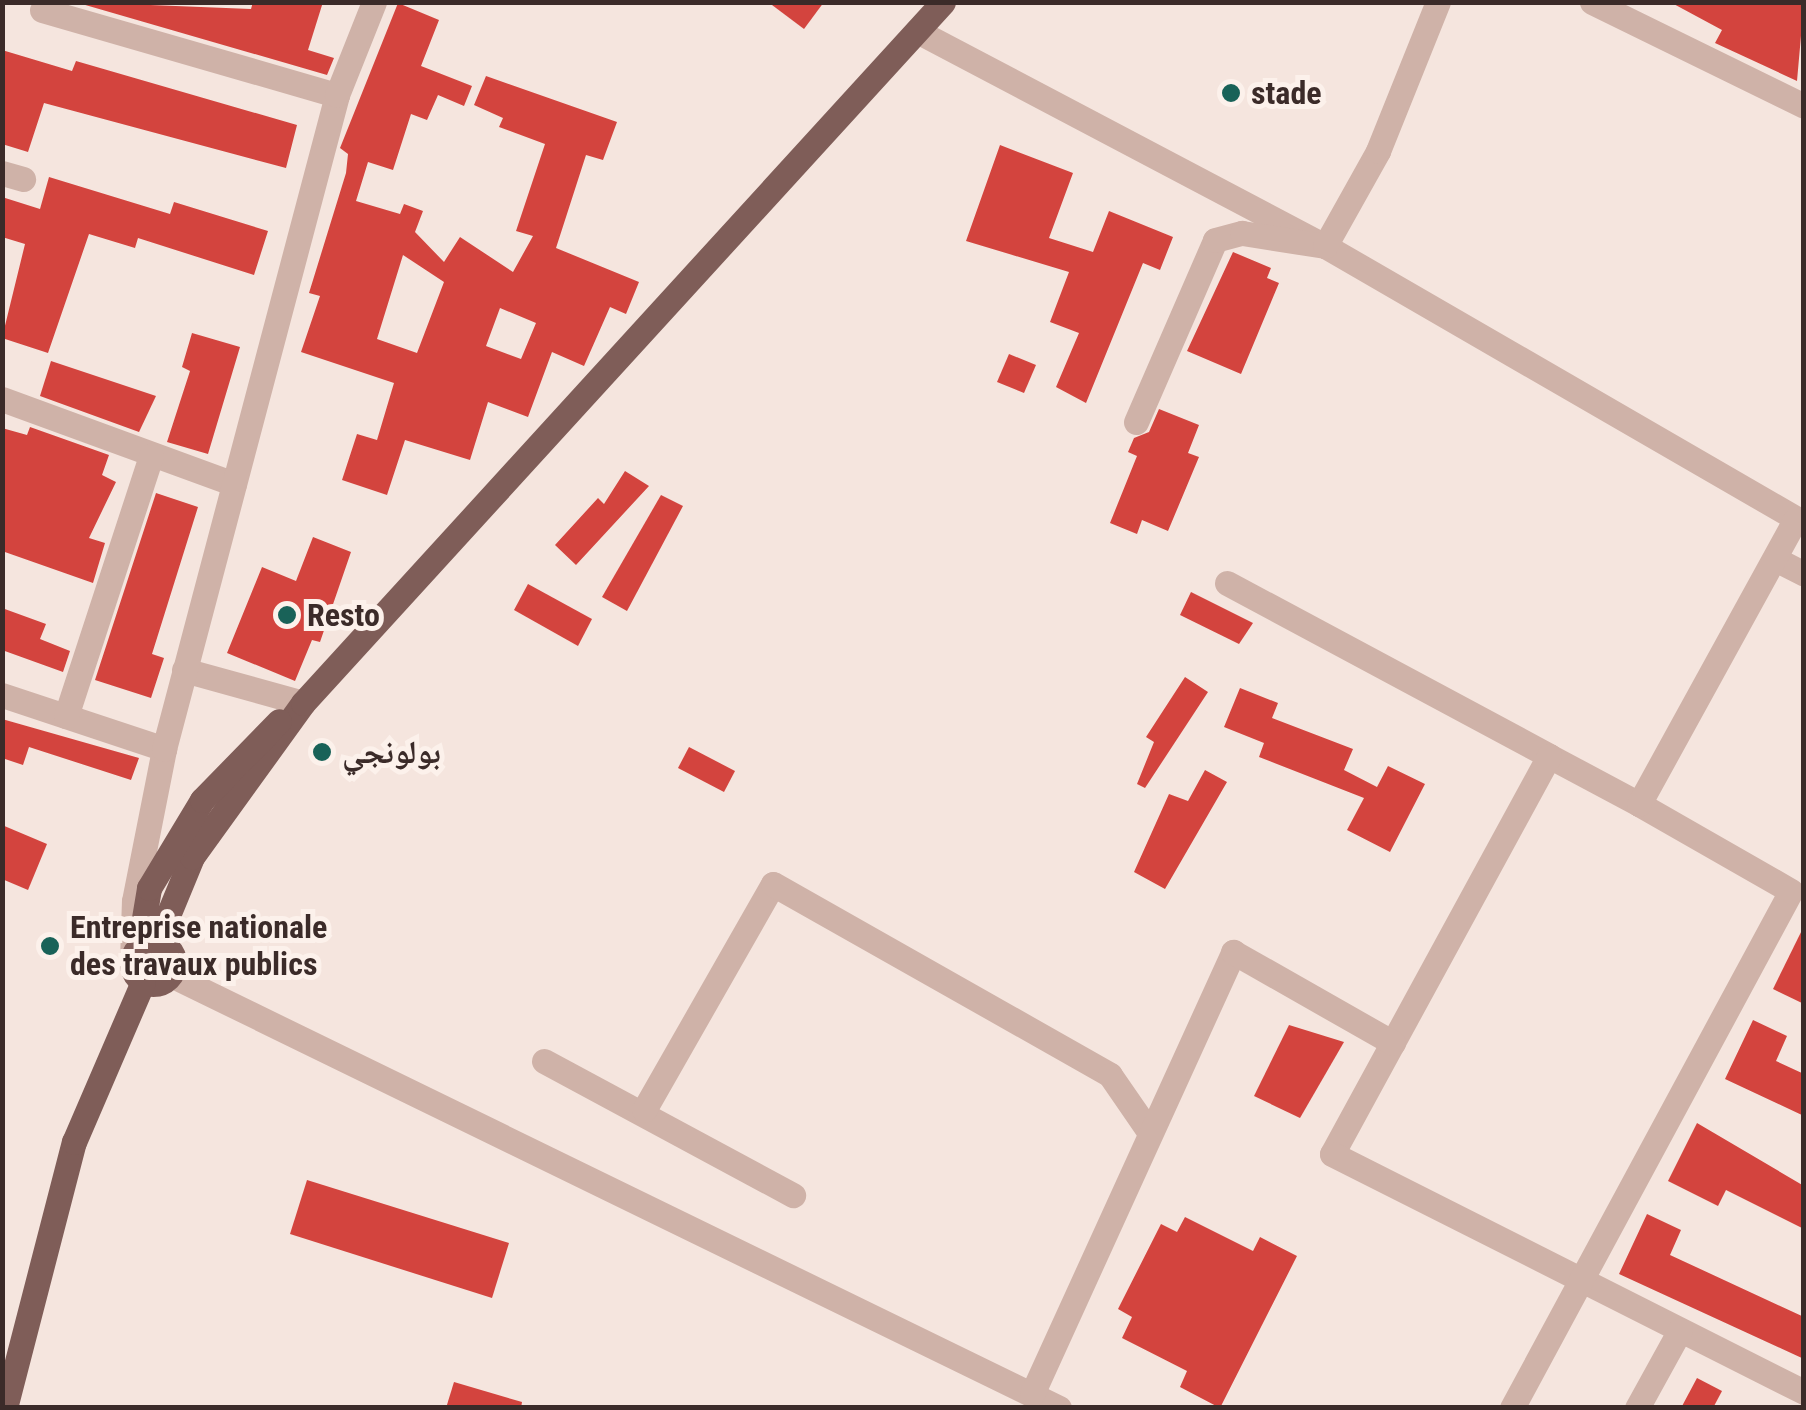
<!DOCTYPE html>
<meta charset="utf-8">
<style>
body{margin:0}
#map{position:relative;width:1806px;height:1410px;overflow:hidden;background:#f5e5de;font-family:"Roboto Condensed","Noto Naskh Arabic",sans-serif}
div>[style]{position:absolute}
[style*='--x']{left:calc(var(--x)*1px);top:calc(var(--y)*1px);width:calc(var(--w)*1px);rotate:calc(var(--a)*1deg)}
.building>*{inset:0;background:#d3443e}
.minor>*{height:25px;margin:-12.5px;padding:0 12.5px;transform-origin:12.5px;border-radius:12.5px;background:#cfb2a8}
.major>*{height:25px;margin:-12.5px;padding:0 12.5px;transform-origin:12.5px;border-radius:12.5px;background:#7f5d58}
.major>.ring{margin:-12.5px;padding:0;box-sizing:content-box;background:none;border:25px solid #7f5d58;border-radius:50%}
.dots>*{width:28px;height:28px;translate:-50% -50%;box-sizing:border-box;border:5px solid #fcf1eb;border-radius:50%}
span{translate:-50% -50%;white-space:nowrap;text-align:center;line-height:1.15;-webkit-text-stroke:10px #fcf1eb;paint-order:stroke}
.poi-label{font-size:32px;color:#3b2b29;font-weight:700}
.left{translate:0 -50%;text-align:left}
.frame{position:absolute;inset:0;border:5px solid #3b2b29;pointer-events:none}
</style>
<div id="map">
<div class="building">
<i style="clip-path:polygon(75px 2px,251px 9px,253px 2px,323px 2px,308px 50px,334px 58px,327px 75px)"></i>
<i style="clip-path:polygon(768px 2px,824px 2px,804px 29px)"></i>
<i style="clip-path:polygon(1670px 2px,1804px 2px,1797px 81px,1715px 43px,1722px 30px)"></i>
<i style="clip-path:polygon(evenodd,398px 3px,439px 20px,421px 66px,472px 86px,464px 106px,438px 95px,427px 120px,411px 114px,393px 170px,368px 162px,356px 201px,400px 214px,404px 204px,423px 211px,415px 232px,444px 262px,460px 237px,513px 272px,533px 236px,516px 231px,545px 144px,499px 127px,503px 118px,474px 105px,486px 76px,617px 122px,603px 160px,586px 155px,556px 248px,639px 282px,626px 314px,610px 307px,584px 366px,552px 352px,528px 417px,488px 402px,470px 460px,405px 440px,387px 495px,342px 480px,357px 434px,377px 440px,394px 383px,301px 352px,320px 296px,309px 293px,346px 173px,348px 154px,340px 148px,398px 3px,403px 255px,444px 282px,417px 353px,377px 339px,403px 255px,398px 3px,500px 308px,536px 323px,521px 359px,486px 346px,500px 308px)"></i>
<i style="clip-path:polygon(2px 50px,72px 71px,76px 61px,297px 125px,286px 168px,44px 103px,28px 152px,2px 144px)"></i>
<i style="clip-path:polygon(1000px 145px,1073px 173px,1049px 238px,1093px 252px,1109px 211px,1173px 237px,1160px 270px,1143px 263px,1086px 403px,1056px 387px,1079px 333px,1050px 322px,1069px 272px,966px 241px)"></i>
<i style="clip-path:polygon(49px 177px,170px 214px,174px 202px,268px 231px,254px 275px,138px 238px,135px 248px,89px 234px,48px 353px,2px 338px,25px 244px,2px 237px,2px 197px,40px 209px)"></i>
<i style="clip-path:polygon(1233px 252px,1271px 268px,1267px 278px,1279px 283px,1241px 374px,1187px 351px)"></i>
<i style="clip-path:polygon(192px 333px,240px 347px,208px 454px,167px 442px,190px 371px,182px 367px)"></i>
<i style="clip-path:polygon(1009px 354px,1036px 365px,1024px 393px,997px 382px)"></i>
<i style="clip-path:polygon(51px 361px,156px 396px,139px 432px,40px 396px)"></i>
<i style="clip-path:polygon(1159px 409px,1199px 425px,1188px 453px,1199px 457px,1168px 531px,1142px 520px,1137px 534px,1110px 523px,1137px 456px,1128px 452px,1134px 438px,1149px 432px)"></i>
<i style="clip-path:polygon(30px 427px,109px 455px,102px 475px,116px 482px,89px 538px,105px 543px,93px 583px,2px 551px,2px 428px,27px 435px)"></i>
<i style="clip-path:polygon(625px 471px,649px 486px,576px 565px,555px 545px,598px 498px,604px 504px)"></i>
<i style="clip-path:polygon(156px 493px,198px 507px,152px 654px,164px 658px,151px 698px,95px 680px)"></i>
<i style="clip-path:polygon(661px 495px,683px 506px,627px 611px,602px 597px)"></i>
<i style="clip-path:polygon(313px 537px,351px 552px,320px 642px,312px 640px,295px 681px,227px 653px,262px 567px,296px 581px)"></i>
<i style="clip-path:polygon(528px 584px,592px 619px,578px 646px,514px 610px)"></i>
<i style="clip-path:polygon(1191px 592px,1253px 623px,1239px 644px,1180px 615px)"></i>
<i style="clip-path:polygon(2px 608px,46px 624px,40px 639px,70px 651px,63px 672px,2px 650px)"></i>
<i style="clip-path:polygon(1185px 677px,1208px 692px,1145px 788px,1137px 784px,1154px 742px,1146px 737px)"></i>
<i style="clip-path:polygon(1240px 688px,1278px 703px,1272px 718px,1353px 749px,1344px 770px,1377px 787px,1388px 766px,1425px 784px,1390px 852px,1347px 830px,1364px 798px,1259px 757px,1264px 743px,1224px 727px)"></i>
<i style="clip-path:polygon(2px 719px,139px 758px,131px 780px,29px 747px,23px 765px,2px 758px)"></i>
<i style="clip-path:polygon(689px 747px,735px 771px,724px 792px,678px 768px)"></i>
<i style="clip-path:polygon(1205px 770px,1227px 782px,1165px 889px,1134px 872px,1169px 794px,1188px 801px)"></i>
<i style="clip-path:polygon(2px 825px,47px 844px,28px 890px,2px 879px)"></i>
<i style="clip-path:polygon(1804px 926px,1804px 1004px,1773px 989px)"></i>
<i style="clip-path:polygon(1753px 1020px,1787px 1036px,1776px 1061px,1804px 1074px,1804px 1116px,1725px 1079px)"></i>
<i style="clip-path:polygon(1289px 1025px,1344px 1042px,1300px 1118px,1254px 1096px)"></i>
<i style="clip-path:polygon(1697px 1123px,1804px 1186px,1804px 1229px,1726px 1190px,1718px 1206px,1668px 1181px)"></i>
<i style="clip-path:polygon(307px 1180px,509px 1243px,492px 1298px,290px 1234px)"></i>
<i style="clip-path:polygon(1647px 1214px,1681px 1230px,1670px 1255px,1804px 1317px,1804px 1359px,1619px 1274px)"></i>
<i style="clip-path:polygon(1185px 1217px,1253px 1251px,1260px 1237px,1297px 1256px,1220px 1408px,1180px 1387px,1187px 1371px,1122px 1338px,1132px 1317px,1118px 1309px,1161px 1224px,1177px 1232px)"></i>
<i style="clip-path:polygon(1697px 1378px,1722px 1391px,1713px 1408px,1681px 1408px)"></i>
<i style="clip-path:polygon(454px 1382px,522px 1402px,521px 1408px,446px 1408px)"></i>
</div>
<div class="minor">
<i style="--x:1592;--y:2;--w:236;--a:26.1"></i>
<i style="--x:42;--y:10;--w:307;--a:16.1"></i>
<i style="--x:917;--y:31;--w:461;--a:27.8"></i>
<i style="--x:1325;--y:246;--w:553;--a:30.04"></i>
<i style="--x:2;--y:173;--w:22;--a:16"></i>
<i style="--x:2;--y:399;--w:247;--a:20.1"></i>
<i style="--x:1136;--y:422;--w:198;--a:-66.5"></i>
<i style="--x:1215;--y:240;--w:28;--a:-15"></i>
<i style="--x:1242;--y:233;--w:84;--a:8.9"></i>
<i style="--x:1325;--y:246;--w:109;--a:-60.8"></i>
<i style="--x:1378;--y:151;--w:161;--a:-68.1"></i>
<i style="--x:1775;--y:559;--w:33;--a:27"></i>
<i style="--x:1227;--y:583;--w:366;--a:28.2"></i>
<i style="--x:184;--y:670;--w:123;--a:15.5"></i>
<i style="--x:2;--y:695;--w:171;--a:18.4"></i>
<i style="--x:66;--y:716;--w:274;--a:-71.9"></i>
<i style="--x:1639;--y:804;--w:102;--a:-151.9"></i>
<i style="--x:1549;--y:756;--w:453;--a:118.6"></i>
<i style="--x:1332;--y:1154;--w:529;--a:26.76"></i>
<i style="--x:132;--y:960;--w:59;--a:-88.1"></i>
<i style="--x:134;--y:901;--w:155;--a:-78.8"></i>
<i style="--x:164;--y:749;--w:676;--a:-75.18"></i>
<i style="--x:337;--y:95;--w:100;--a:-68.3"></i>
<i style="--x:171;--y:975;--w:988;--a:25.99"></i>
<i style="--x:544;--y:1061;--w:283;--a:28.3"></i>
<i style="--x:644;--y:1110;--w:260;--a:-60.3"></i>
<i style="--x:773;--y:884;--w:387;--a:29.5"></i>
<i style="--x:1110;--y:1075;--w:70;--a:55.4"></i>
<i style="--x:1032;--y:1394;--w:486;--a:-65.5"></i>
<i style="--x:1233;--y:952;--w:184;--a:29.6"></i>
<i style="--x:1512;--y:1408;--w:587;--a:-61.65"></i>
<i style="--x:1791;--y:891;--w:175;--a:-150.2"></i>
<i style="--x:1639;--y:804;--w:325;--a:-61.2"></i>
<i style="--x:1637;--y:1408;--w:89;--a:-61.1"></i>
</div>
<div class="major">
<i class="ring" style="left:132px;top:942px;width:17px;height:17px"></i>
<i style="--x:157;--y:942;--w:92;--a:-67.6"></i>
<i style="--x:192;--y:857;--w:190;--a:-54.2"></i>
<i style="--x:303;--y:703;--w:949;--a:-47.6"></i>
<i style="--x:139;--y:948;--w:61;--a:-80.5"></i>
<i style="--x:149;--y:888;--w:103;--a:-58.9"></i>
<i style="--x:202;--y:800;--w:110;--a:-45.7"></i>
<i style="--x:5;--y:1408;--w:275;--a:-75.5"></i>
<i style="--x:74;--y:1142;--w:174;--a:-66.7"></i>
</div>
<div class="dots">
<i style="left:1231px;top:93px;background:#196258"></i>
<i style="left:287px;top:615px;background:#196258"></i>
<i style="left:322px;top:752px;background:#196258"></i>
<i style="left:50px;top:946px;background:#196258"></i>
</div>
<div class="poi-label">
<span class="left" style="left:1251px;top:93px">stade</span>
<span class="left" style="left:307px;top:615px">Resto</span>
<span class="left" style="left:342px;top:752px">بولونجي</span>
<span class="left" style="left:70px;top:946px">Entreprise nationale<br>des travaux publics</span>
</div>
<div class="frame"></div>
</div>
